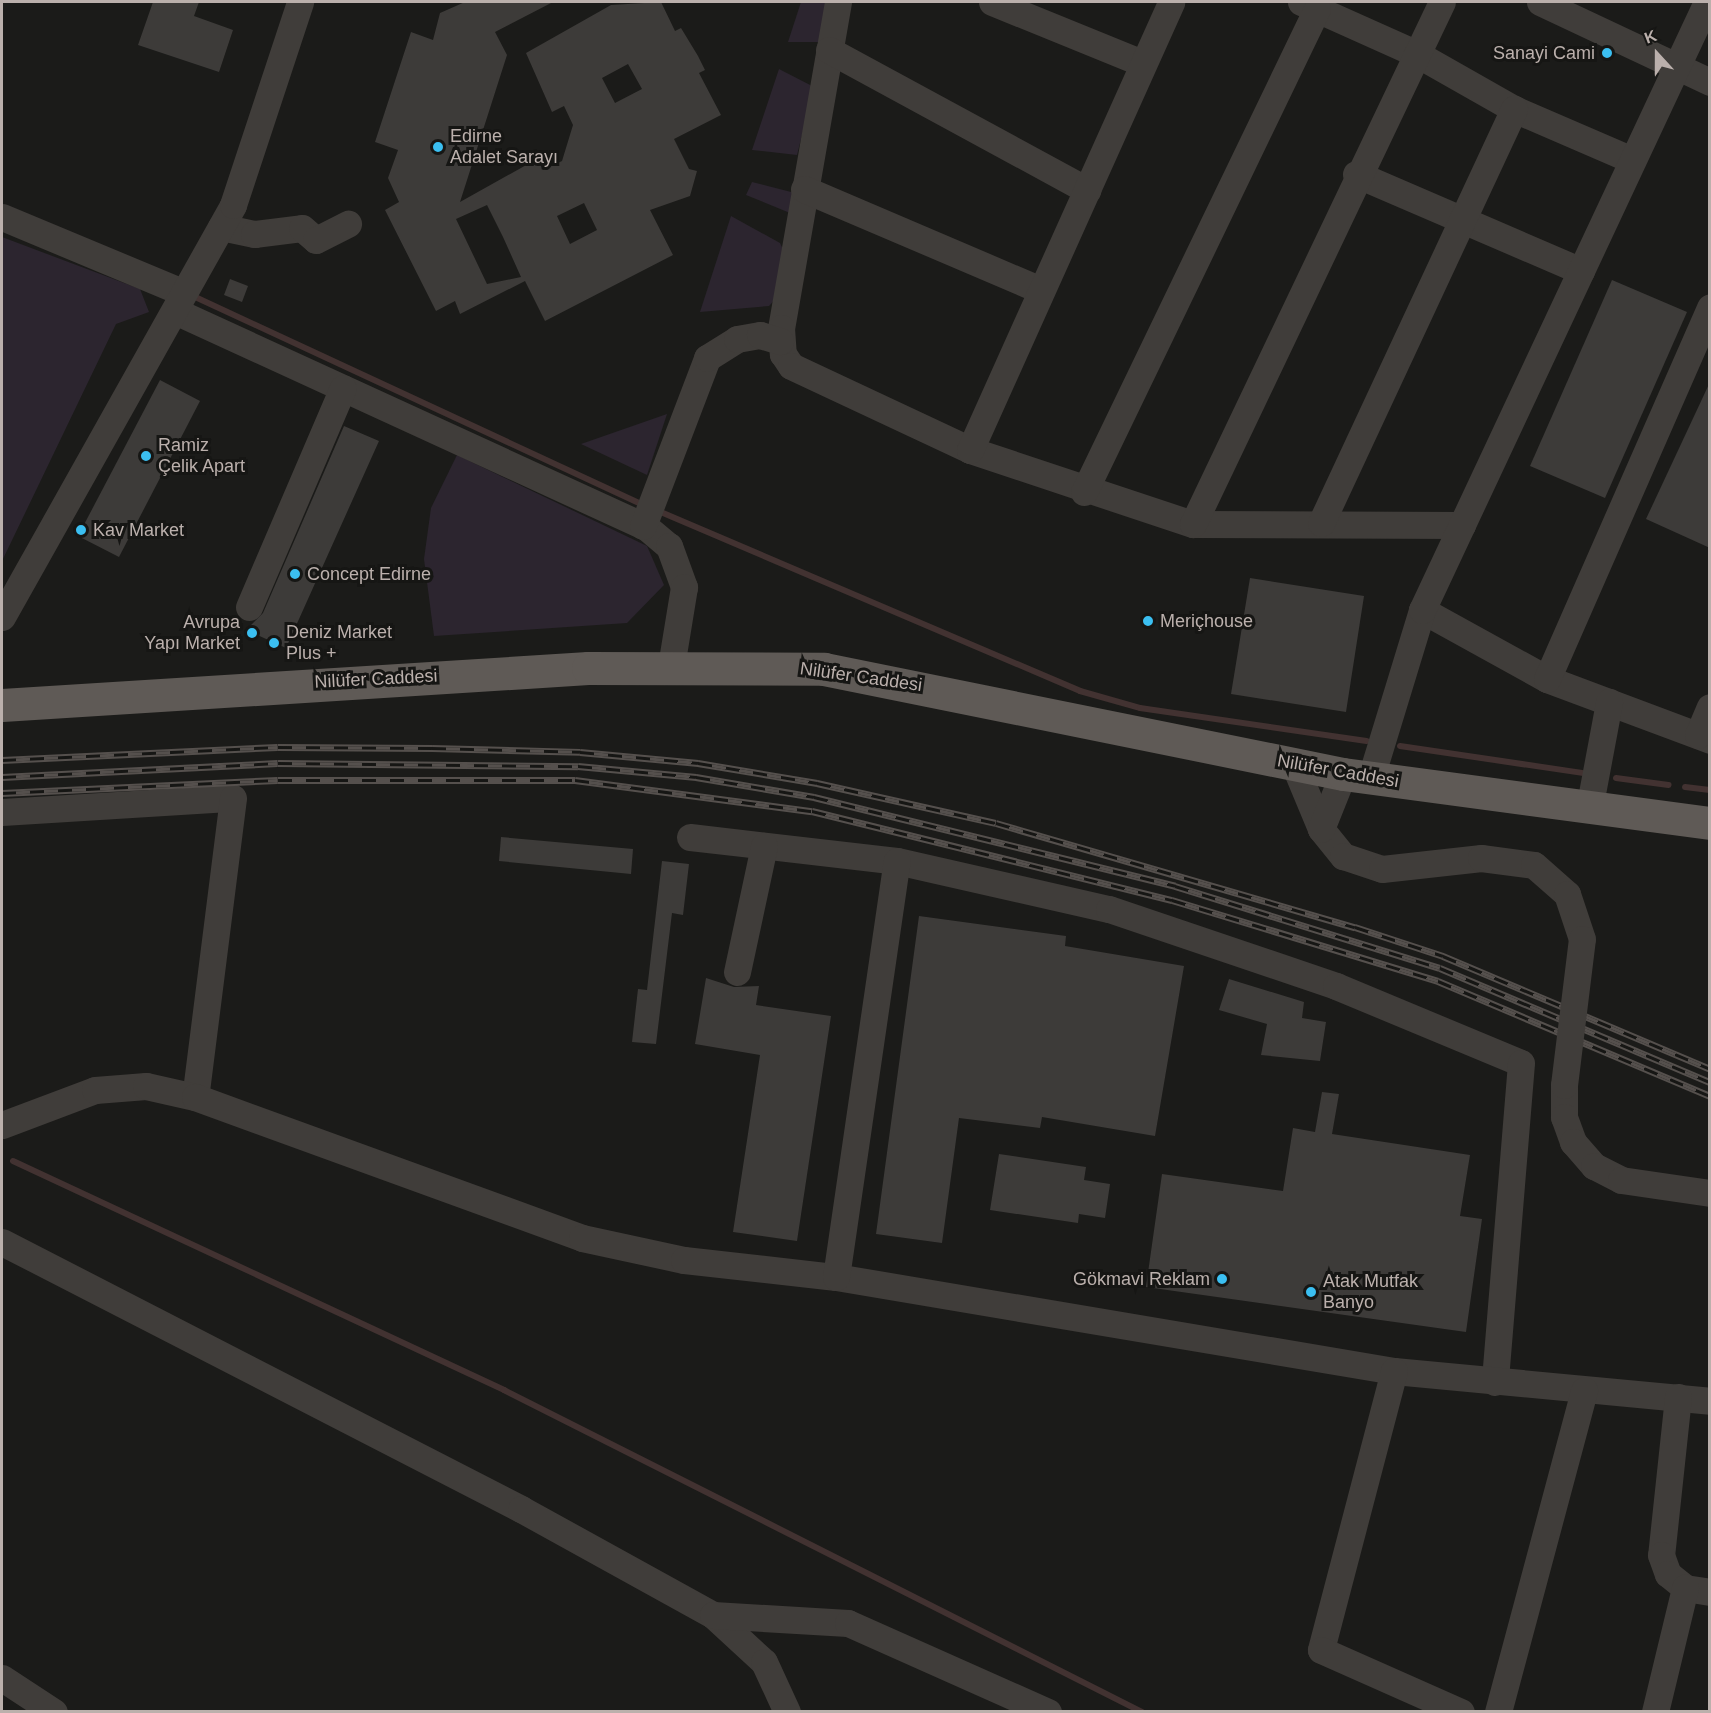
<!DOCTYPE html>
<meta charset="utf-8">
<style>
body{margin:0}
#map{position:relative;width:1711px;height:1713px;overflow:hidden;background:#1b1b19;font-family:Helvetica,sans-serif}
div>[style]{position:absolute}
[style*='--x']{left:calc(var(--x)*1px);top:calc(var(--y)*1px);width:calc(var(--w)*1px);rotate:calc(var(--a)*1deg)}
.green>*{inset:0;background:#2c252f}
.stream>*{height:6px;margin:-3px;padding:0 3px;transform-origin:3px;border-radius:3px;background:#423231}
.building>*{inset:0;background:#3d3b39}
.minor>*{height:27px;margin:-13.5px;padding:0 13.5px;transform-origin:13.5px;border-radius:13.5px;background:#403d3a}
.major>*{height:33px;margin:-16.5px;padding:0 16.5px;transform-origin:16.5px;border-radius:16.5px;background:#5f5a56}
.rail>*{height:7px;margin-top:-3.5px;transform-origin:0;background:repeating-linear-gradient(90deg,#161614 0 14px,#55504d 0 28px);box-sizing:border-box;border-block:2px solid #55504d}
.minor-bridge>*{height:27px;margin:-13.5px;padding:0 13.5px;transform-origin:13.5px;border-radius:13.5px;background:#403d3a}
.dots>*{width:16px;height:16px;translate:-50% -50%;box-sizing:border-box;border:3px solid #161614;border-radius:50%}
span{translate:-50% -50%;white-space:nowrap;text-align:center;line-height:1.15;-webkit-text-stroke:6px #161614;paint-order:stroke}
.poi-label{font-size:18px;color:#bbb0ac}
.right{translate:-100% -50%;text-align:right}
.left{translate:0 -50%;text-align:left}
.street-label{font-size:18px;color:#bbb0ac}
.frame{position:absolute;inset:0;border:3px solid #bbb0ac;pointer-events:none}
.north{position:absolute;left:1627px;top:24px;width:60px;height:60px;-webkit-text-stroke:4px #161614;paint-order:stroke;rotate:339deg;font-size:16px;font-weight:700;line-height:24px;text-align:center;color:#bbb0ac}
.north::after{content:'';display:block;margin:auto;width:21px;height:27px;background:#bbb0ac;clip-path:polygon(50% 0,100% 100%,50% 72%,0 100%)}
</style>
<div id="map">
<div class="green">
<i style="clip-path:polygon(801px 2px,827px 2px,821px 42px,788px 42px)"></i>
<i style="clip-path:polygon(779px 69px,814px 87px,797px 155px,752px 150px)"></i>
<i style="clip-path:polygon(752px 182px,795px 193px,790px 213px,746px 195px)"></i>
<i style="clip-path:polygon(731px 216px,780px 243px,786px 256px,778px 296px,769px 306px,700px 312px)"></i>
<i style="clip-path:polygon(2px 237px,140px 289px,149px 312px,116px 324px,2px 561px)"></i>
<i style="clip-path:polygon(667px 414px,647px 475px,581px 444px)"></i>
<i style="clip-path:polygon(457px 455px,647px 546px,664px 585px,627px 623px,434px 636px,424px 559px,431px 508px)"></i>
</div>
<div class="stream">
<i style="--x:193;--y:296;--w:497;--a:24.9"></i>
<i style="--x:656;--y:510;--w:461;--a:23.1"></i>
<i style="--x:1080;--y:691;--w:62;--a:15.8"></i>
<i style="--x:1140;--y:708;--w:229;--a:8.3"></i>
<i style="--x:1400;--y:746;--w:184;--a:8.4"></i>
<i style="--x:1616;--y:778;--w:53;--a:7.5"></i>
<i style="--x:1685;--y:787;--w:25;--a:7"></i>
<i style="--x:13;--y:1161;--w:542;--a:25"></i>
<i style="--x:504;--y:1390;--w:715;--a:26.78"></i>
</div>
<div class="building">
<i style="clip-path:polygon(153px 2px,199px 2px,194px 16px,233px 30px,219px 72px,138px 45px)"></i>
<i style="clip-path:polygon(evenodd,465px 2px,553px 2px,495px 32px,507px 55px,460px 202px,537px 159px,543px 170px,562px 161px,573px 125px,564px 106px,552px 112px,526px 53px,611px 5px,661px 2px,675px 31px,681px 28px,698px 56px,705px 70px,699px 73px,721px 115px,674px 139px,689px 169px,697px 171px,690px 196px,650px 210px,673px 255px,545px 321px,525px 281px,460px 314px,455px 301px,436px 311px,385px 210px,399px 202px,388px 178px,398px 150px,375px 142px,411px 32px,433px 40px,440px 13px,465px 2px,628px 64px,642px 89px,615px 103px,602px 78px,628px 64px,465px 2px,584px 203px,597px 230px,570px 244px,557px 216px,584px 203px,465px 2px,487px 205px,503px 237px,521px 277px,487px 284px,456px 219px,487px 205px)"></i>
<i style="clip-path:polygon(230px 279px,248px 286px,242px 302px,224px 295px)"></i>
<i style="clip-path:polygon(1612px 280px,1687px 312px,1605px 498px,1530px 466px)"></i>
<i style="clip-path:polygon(160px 380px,200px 401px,119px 557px,78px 536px)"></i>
<i style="clip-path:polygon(1710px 382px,1710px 548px,1646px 519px)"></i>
<i style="clip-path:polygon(344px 426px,379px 441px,286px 648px,246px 630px,263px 613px)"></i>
<i style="clip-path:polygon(1250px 578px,1364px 596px,1346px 712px,1231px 694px)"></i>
<i style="clip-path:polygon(501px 837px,633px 849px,631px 874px,499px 861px)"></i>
<i style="clip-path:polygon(662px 861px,689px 864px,683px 915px,672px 913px,656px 1044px,632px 1042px,638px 989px,647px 990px)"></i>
<i style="clip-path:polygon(919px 916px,1066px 936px,1065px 946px,1184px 966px,1155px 1136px,1042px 1117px,1040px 1128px,959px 1118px,942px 1243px,876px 1234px)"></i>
<i style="clip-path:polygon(706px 978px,734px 987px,759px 986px,756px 1005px,831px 1016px,797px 1241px,733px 1232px,760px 1055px,695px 1044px)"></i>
<i style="clip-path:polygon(1229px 979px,1304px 1002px,1302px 1018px,1326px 1022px,1320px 1061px,1261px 1055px,1267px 1024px,1219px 1010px)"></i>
<i style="clip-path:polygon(1322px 1092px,1339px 1094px,1332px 1134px,1470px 1155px,1460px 1216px,1482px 1219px,1466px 1332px,1146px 1287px,1162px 1174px,1283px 1191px,1293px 1128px,1315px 1132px)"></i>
<i style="clip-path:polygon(999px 1154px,1086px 1167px,1084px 1180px,1110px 1184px,1105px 1218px,1079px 1214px,1078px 1223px,990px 1210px)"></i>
</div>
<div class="minor">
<i style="--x:838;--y:2;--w:331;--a:99.9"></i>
<i style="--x:781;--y:328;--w:26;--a:86"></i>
<i style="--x:783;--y:354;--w:14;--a:56"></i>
<i style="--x:791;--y:366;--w:198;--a:25.1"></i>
<i style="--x:970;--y:450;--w:235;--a:18.4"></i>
<i style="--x:1193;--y:524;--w:269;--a:0.2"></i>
<i style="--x:992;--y:2;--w:162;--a:22.1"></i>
<i style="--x:1301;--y:2;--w:127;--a:24.1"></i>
<i style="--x:1417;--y:54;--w:112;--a:29.6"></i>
<i style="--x:1514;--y:109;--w:129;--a:23.4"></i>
<i style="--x:1540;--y:2;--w:188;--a:25.2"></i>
<i style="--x:829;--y:50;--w:294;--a:28.5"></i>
<i style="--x:1356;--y:174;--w:245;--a:23.3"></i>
<i style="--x:804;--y:189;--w:258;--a:23.1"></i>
<i style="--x:2;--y:217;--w:195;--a:22.6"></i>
<i style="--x:221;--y:227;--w:34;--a:12"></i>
<i style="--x:254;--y:234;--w:48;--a:-7.1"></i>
<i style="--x:302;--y:228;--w:18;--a:41"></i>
<i style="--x:316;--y:240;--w:36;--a:-27"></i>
<i style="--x:175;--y:311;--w:518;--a:24.64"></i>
<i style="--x:646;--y:527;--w:30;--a:40"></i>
<i style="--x:669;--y:546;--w:44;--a:69.9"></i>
<i style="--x:684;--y:587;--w:80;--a:99.3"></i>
<i style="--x:970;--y:450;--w:491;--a:-65.8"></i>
<i style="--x:1084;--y:492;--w:536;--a:-64.25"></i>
<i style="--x:1321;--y:523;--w:457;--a:-65"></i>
<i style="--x:1193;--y:524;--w:578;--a:-64.5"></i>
<i style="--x:643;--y:526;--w:180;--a:-69.1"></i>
<i style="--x:707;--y:358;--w:36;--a:-32"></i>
<i style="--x:737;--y:339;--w:23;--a:-10"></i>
<i style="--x:760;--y:335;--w:21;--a:17"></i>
<i style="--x:249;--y:607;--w:238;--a:-66.8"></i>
<i style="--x:1422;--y:610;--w:143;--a:28.9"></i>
<i style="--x:1547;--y:679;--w:174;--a:20.5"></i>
<i style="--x:2;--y:617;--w:472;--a:-60.7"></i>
<i style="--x:233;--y:205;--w:214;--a:-71.7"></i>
<i style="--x:1547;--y:679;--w:406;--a:-66.3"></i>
<i style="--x:1698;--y:735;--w:30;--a:-67"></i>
<i style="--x:1294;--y:764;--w:70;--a:67.4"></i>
<i style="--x:1321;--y:829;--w:35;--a:51"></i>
<i style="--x:1343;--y:856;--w:41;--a:18.4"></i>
<i style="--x:1382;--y:869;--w:100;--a:-6.3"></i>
<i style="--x:1481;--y:858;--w:53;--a:7.5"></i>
<i style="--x:1534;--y:865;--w:44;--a:41.3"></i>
<i style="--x:1567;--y:894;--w:47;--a:71.6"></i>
<i style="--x:1371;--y:777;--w:175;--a:-73"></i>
<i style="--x:1422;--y:610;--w:671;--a:-64.89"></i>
<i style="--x:1590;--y:804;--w:104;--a:-79.4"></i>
<i style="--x:2;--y:812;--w:231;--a:-3.5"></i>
<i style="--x:233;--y:798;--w:301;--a:97.2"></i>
<i style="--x:1321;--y:829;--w:59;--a:-68.2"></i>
<i style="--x:690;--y:837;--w:208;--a:6.6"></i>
<i style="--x:897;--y:861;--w:217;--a:12.8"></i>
<i style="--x:1109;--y:909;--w:240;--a:18.7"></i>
<i style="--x:1336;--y:986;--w:200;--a:22.6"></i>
<i style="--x:1521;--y:1063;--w:320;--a:94.7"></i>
<i style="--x:737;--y:972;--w:129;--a:-77.9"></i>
<i style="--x:1564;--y:1085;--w:32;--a:90"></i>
<i style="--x:1564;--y:1117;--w:27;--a:70"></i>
<i style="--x:1573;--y:1142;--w:32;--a:49"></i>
<i style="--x:1594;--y:1166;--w:30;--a:27"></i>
<i style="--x:1621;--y:1180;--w:90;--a:8.3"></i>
<i style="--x:2;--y:1125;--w:99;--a:-20.6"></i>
<i style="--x:95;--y:1090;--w:51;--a:-4.5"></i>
<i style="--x:146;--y:1086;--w:50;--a:12.7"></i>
<i style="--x:195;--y:1097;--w:412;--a:20"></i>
<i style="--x:582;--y:1238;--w:104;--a:12.2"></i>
<i style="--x:684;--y:1260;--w:153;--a:6.4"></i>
<i style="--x:836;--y:1277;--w:566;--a:9.56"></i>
<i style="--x:1394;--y:1371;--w:317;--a:5.4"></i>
<i style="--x:2;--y:1242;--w:584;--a:27.22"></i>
<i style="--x:521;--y:1509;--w:219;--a:28.9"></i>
<i style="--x:713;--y:1615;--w:69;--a:42.7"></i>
<i style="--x:764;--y:1662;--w:55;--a:65.3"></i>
<i style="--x:836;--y:1277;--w:420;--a:-81.7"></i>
<i style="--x:1394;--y:1371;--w:288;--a:104.7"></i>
<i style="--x:1321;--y:1650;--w:153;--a:23.9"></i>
<i style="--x:1678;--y:1397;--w:159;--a:96.1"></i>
<i style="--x:1661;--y:1555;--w:20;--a:70"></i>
<i style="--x:1668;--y:1574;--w:22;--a:39"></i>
<i style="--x:1685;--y:1588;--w:25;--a:9"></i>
<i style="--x:713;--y:1615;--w:135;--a:3.4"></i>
<i style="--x:848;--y:1623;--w:219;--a:24"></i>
<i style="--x:2;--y:1678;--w:62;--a:33.2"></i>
<i style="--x:1498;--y:1712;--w:333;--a:-75"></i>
<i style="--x:1655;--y:1712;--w:128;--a:-76.4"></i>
</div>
<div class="major">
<i style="--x:2;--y:705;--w:587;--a:-3.61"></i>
<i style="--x:588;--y:668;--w:236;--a:0.2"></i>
<i style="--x:824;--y:669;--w:530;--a:11.44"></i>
<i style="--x:1343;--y:774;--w:370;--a:7.6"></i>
</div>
<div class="rail">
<i style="--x:2;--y:760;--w:276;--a:-2.7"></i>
<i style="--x:278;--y:747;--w:154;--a:0.4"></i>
<i style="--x:432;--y:748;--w:148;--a:1.5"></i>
<i style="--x:580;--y:752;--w:119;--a:5.3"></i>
<i style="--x:698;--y:763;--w:121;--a:9.5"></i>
<i style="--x:817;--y:783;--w:183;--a:12.6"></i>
<i style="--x:996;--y:823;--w:374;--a:16.2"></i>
<i style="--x:1355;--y:927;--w:93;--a:18.2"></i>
<i style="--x:1443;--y:956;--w:290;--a:22.9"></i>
<i style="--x:2;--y:777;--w:276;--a:-2.9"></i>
<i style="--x:278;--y:763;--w:300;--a:0.6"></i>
<i style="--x:578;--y:766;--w:119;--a:5.3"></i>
<i style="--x:696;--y:777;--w:120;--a:9.6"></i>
<i style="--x:814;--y:797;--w:372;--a:13.8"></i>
<i style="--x:1175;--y:886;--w:277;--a:17.2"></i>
<i style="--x:1440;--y:968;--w:293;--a:22.9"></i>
<i style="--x:2;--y:793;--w:276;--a:-2.7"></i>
<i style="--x:278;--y:780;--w:297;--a:0"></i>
<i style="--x:575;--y:780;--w:239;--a:7.5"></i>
<i style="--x:812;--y:811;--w:371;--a:13.9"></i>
<i style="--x:1172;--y:900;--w:278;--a:16.9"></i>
<i style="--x:1438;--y:981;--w:295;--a:22.9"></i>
</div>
<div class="minor-bridge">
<i style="--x:1564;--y:1085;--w:147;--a:-83"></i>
</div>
<div class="dots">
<i style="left:1607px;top:53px;background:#3bbff1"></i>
<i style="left:438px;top:147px;background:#3bbff1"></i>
<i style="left:146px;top:456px;background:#3bbff1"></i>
<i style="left:81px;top:530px;background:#3bbff1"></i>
<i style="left:295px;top:574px;background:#3bbff1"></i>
<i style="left:1148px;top:621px;background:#3bbff1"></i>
<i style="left:252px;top:633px;background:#3bbff1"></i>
<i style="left:274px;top:643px;background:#3bbff1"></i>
<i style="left:1222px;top:1279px;background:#3bbff1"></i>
<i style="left:1311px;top:1292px;background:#3bbff1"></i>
</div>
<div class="poi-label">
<span class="right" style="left:1595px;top:53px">Sanayi Cami</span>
<span class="left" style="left:450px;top:147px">Edirne<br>Adalet Sarayı</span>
<span class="left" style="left:158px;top:456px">Ramiz<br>Çelik Apart</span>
<span class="left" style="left:93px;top:530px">Kav Market</span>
<span class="left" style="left:307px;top:574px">Concept Edirne</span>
<span class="left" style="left:1160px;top:621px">Meriçhouse</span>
<span class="right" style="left:240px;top:633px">Avrupa<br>Yapı Market</span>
<span class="left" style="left:286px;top:643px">Deniz Market<br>Plus +</span>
<span class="right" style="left:1210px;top:1279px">Gökmavi Reklam</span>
<span class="left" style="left:1323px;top:1292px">Atak Mutfak<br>Banyo</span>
</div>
<div class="street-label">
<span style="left:861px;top:677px;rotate:8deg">Nilüfer Caddesi</span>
<span style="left:376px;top:679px;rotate:-3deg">Nilüfer Caddesi</span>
<span style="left:1338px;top:771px;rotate:10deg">Nilüfer Caddesi</span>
</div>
<div class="frame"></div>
<div class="north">K</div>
</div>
